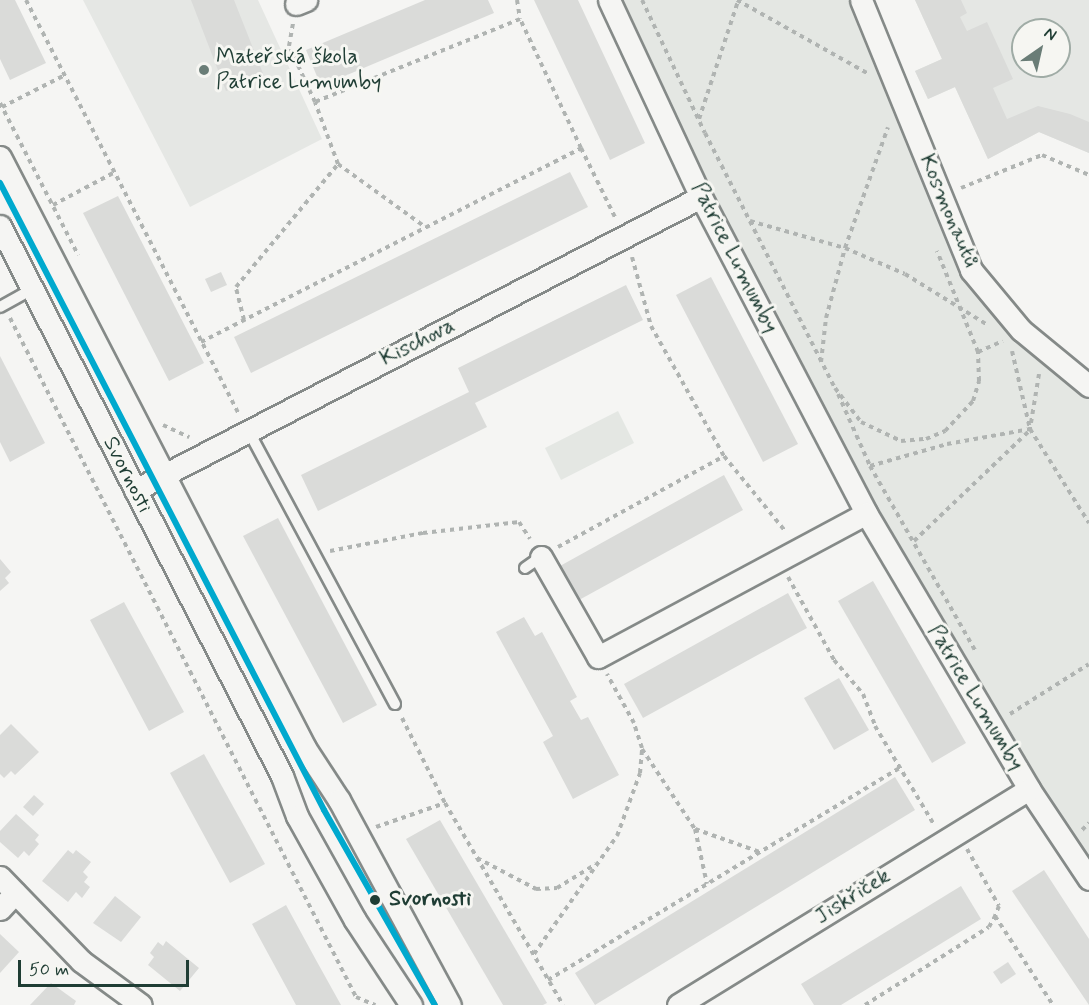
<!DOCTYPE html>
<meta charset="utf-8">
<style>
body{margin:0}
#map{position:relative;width:1089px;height:1005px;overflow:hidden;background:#f5f5f3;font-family:Mynerve,sans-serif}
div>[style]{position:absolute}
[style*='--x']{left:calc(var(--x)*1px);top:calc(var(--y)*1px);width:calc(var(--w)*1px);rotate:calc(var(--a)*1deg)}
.built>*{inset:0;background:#e5e7e4}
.green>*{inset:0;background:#e4e7e3}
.building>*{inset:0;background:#dadbd9}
.path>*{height:4px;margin-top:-2px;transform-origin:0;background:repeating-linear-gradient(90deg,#b0b4b2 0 4.5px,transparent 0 9px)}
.roads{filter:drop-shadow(2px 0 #858a88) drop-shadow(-2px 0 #858a88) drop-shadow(0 2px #858a88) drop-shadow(0 -2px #858a88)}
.service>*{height:10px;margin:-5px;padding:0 5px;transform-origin:5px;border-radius:5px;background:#f5f5f3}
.minor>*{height:21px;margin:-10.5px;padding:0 10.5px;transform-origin:10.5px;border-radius:10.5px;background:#f5f5f3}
.tram-1>*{height:6px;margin:-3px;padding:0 3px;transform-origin:3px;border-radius:3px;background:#00a9ce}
.dots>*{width:16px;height:16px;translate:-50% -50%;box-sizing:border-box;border:3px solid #f6f6f2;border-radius:50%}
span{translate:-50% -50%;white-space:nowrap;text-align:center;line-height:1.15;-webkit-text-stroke:6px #f6f6f2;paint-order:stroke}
.poi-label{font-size:22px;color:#1f3d34}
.left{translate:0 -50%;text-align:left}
.street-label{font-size:22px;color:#1f3d34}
.stop-label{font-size:22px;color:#1f3d34;font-weight:700}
.north{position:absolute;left:1011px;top:18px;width:60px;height:60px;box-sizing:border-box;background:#f6f6f2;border:2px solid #a0aca6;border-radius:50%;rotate:34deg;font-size:16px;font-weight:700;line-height:24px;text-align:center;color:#1f3d34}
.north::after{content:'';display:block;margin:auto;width:21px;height:27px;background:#6a7d77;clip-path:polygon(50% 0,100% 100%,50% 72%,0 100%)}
.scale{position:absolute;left:18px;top:960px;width:171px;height:27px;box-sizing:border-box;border:3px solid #1f3d34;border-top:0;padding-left:8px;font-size:18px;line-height:21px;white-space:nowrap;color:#1f3d34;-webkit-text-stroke:4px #f6f6f2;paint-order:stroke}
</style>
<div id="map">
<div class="built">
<i style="clip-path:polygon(83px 0,258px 0,322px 139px,190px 207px)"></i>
<i style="clip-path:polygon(evenodd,915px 0,1089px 0,1089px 153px,1039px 132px,988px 159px,955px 87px,928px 99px,915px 71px,942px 59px,915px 0,1023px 30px,1059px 30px,1059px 66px,1023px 66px,1023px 30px)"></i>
</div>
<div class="green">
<i style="clip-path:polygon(609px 0,861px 0,971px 270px,1089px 386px,1089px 881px,867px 517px)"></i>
<i style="clip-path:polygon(618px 411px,634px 443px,561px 480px,545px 448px)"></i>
</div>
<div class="building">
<i style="clip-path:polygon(0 0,15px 0,46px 63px,10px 80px,0 59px)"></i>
<i style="clip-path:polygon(191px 0,234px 0,264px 76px,226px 91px)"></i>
<i style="clip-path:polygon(425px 0,488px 0,494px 13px,321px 86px,306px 50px)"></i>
<i style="clip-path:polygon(534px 0,578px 0,645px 143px,610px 160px)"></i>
<i style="clip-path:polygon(915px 0,961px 0,967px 13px,960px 17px,967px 31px,987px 22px,1013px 79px,993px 88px,1007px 119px,1038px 106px,1070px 114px,1089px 122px,1089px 153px,1039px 132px,988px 159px,955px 87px,928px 99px,915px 71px,942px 59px)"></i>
<i style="clip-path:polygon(570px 172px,588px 207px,251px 373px,234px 337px)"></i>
<i style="clip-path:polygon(118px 196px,204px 363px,169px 381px,83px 213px)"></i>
<i style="clip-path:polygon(221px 272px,227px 285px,211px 292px,205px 279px)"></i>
<i style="clip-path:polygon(711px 277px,798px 444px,763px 462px,676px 295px)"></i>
<i style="clip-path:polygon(626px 285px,643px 320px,475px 403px,487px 427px,318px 511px,301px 475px,469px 392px,458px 368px)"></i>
<i style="clip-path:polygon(0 356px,45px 443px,10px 462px,0 442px)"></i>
<i style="clip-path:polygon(724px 475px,743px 510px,579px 600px,560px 566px)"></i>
<i style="clip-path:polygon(278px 518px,377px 705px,343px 723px,243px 536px)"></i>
<i style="clip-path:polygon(0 559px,11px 572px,5px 578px,9px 583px,0 591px)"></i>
<i style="clip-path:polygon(873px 581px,966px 743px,932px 763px,838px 601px)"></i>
<i style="clip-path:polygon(788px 593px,807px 628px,643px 718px,624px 684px)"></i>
<i style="clip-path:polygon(124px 602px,184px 712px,149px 731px,90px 620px)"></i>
<i style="clip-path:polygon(524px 617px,535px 636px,542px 632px,577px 697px,570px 701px,581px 720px,588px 717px,619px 775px,573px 799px,543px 742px,553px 736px,496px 632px)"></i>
<i style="clip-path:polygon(839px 678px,869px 730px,834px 750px,804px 698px)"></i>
<i style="clip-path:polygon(11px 724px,39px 752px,15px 775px,11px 771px,4px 778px,0 774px,0 735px)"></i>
<i style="clip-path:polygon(204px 754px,265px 864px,230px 883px,170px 773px)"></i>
<i style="clip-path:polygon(895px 777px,915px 810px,595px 1005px,575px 973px)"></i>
<i style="clip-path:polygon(34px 795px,44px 804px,33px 816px,23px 807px)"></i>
<i style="clip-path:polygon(16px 814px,39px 835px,35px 840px,39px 844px,29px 856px,24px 851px,18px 858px,0 842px,0 831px)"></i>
<i style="clip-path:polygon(440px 820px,547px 1003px,543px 1005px,503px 1005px,406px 839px)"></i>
<i style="clip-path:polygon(68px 850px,73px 854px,76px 850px,91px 862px,83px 872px,88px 877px,84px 882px,90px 887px,82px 898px,76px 892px,68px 902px,42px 881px)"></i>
<i style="clip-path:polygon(1044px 870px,1089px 939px,1089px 1005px,1012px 891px)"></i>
<i style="clip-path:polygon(961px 886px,981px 919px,841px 1005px,814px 1005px,801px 984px)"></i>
<i style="clip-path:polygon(115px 896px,141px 917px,121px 942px,93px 923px)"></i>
<i style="clip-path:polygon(286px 905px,316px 960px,341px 1005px,296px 1005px,252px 924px)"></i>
<i style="clip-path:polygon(0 934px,19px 952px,0 973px)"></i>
<i style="clip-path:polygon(166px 941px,199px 968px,180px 991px,148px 965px,154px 957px,150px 953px,158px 942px,163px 946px)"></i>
<i style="clip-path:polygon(1008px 962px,1016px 974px,1001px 984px,993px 972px)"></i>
<i style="clip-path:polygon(51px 983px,76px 1001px,74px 1005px,30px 1005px)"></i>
</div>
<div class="path">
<i style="--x:26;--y:0;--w:464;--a:62.8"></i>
<i style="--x:517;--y:0;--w:19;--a:81"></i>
<i style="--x:642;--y:0;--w:147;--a:64.7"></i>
<i style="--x:705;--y:133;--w:286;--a:63"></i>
<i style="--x:835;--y:388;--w:43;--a:52.6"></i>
<i style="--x:861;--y:422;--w:44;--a:25.4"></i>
<i style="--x:901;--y:441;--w:25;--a:-5"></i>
<i style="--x:926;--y:439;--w:21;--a:-23"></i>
<i style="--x:945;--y:431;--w:41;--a:-47"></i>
<i style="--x:973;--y:401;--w:21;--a:-73"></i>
<i style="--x:979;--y:381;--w:29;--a:-92"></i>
<i style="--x:978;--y:352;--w:109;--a:-112.1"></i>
<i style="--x:737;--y:0;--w:149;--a:29.3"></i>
<i style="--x:0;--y:103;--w:171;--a:62.8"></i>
<i style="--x:2;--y:107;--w:71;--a:-26.9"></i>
<i style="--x:699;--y:119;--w:124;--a:-71.7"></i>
<i style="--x:581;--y:148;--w:77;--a:63.8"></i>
<i style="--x:338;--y:164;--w:107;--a:35.9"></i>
<i style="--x:961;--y:188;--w:87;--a:-22.2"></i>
<i style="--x:1042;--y:155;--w:51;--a:23.1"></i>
<i style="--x:53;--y:205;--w:70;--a:-28"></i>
<i style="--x:750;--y:221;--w:99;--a:15.9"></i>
<i style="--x:845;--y:248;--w:65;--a:23.4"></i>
<i style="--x:905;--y:274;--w:95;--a:31.7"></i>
<i style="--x:632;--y:257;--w:72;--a:74.6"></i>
<i style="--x:651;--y:326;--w:149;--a:60.7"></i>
<i style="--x:724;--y:456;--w:98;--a:50.8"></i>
<i style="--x:10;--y:318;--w:762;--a:63"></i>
<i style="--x:356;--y:997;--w:21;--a:23"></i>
<i style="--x:244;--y:320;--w:34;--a:-104"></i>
<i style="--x:236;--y:287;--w:160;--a:-50.3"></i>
<i style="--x:338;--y:164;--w:66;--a:-110.4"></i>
<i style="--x:201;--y:342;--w:427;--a:-27"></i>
<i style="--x:581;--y:148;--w:143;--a:-115.3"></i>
<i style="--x:520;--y:19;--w:221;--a:158"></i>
<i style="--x:315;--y:102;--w:62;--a:-114.9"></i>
<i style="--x:289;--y:46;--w:23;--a:-80"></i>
<i style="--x:1012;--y:351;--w:80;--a:77"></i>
<i style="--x:978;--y:352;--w:27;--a:-24"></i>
<i style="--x:821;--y:362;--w:44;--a:-83.5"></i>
<i style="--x:826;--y:318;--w:73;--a:-74.8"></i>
<i style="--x:845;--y:248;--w:128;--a:-70.4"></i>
<i style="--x:1039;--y:374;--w:56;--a:99.3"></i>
<i style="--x:1030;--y:429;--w:111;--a:57.9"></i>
<i style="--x:838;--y:394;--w:79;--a:66"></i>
<i style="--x:870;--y:466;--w:214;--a:60.3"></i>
<i style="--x:163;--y:425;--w:29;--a:25"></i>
<i style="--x:870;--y:466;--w:80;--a:-15.9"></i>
<i style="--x:947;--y:444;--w:84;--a:-10.2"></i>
<i style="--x:914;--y:541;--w:161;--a:-43.7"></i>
<i style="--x:558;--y:547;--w:189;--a:-28.7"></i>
<i style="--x:330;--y:551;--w:95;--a:-11"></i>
<i style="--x:423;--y:533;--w:97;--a:-6.5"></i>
<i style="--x:519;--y:522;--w:20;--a:57"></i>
<i style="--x:788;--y:577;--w:95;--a:61"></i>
<i style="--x:834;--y:660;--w:45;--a:49.5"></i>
<i style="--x:863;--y:694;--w:34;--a:69"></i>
<i style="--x:875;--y:726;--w:113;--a:59.1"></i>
<i style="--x:1010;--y:714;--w:93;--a:-32.3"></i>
<i style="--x:402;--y:718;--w:95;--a:63.2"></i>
<i style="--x:445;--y:803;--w:234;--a:59.7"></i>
<i style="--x:642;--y:749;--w:96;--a:56.5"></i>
<i style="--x:695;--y:829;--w:56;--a:77.7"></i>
<i style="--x:376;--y:827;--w:73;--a:-19.2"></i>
<i style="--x:695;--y:829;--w:69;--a:19.5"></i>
<i style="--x:1082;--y:830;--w:10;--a:-45"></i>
<i style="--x:967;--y:849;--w:65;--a:60.7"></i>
<i style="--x:999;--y:906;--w:11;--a:112"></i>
<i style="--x:995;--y:916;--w:106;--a:56.9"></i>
<i style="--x:477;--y:858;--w:67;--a:27.7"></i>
<i style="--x:536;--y:889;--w:21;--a:-3"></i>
<i style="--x:557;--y:888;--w:46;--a:-31.6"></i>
<i style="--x:534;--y:954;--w:144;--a:-54.9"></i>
<i style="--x:617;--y:836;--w:67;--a:-69.9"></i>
<i style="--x:640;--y:773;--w:25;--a:-85"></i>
<i style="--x:642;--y:748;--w:26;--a:-108"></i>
<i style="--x:634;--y:723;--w:56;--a:-118.9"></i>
<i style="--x:548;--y:980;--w:411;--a:-31.1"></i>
<i style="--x:865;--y:1005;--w:146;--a:-32.2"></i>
<i style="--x:989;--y:927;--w:13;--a:-61"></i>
</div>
<div class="roads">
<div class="service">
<i style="--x:0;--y:307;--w:37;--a:-29"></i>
<i style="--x:248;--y:430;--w:311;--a:61.8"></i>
<i style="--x:525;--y:568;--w:19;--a:-35"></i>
</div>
<div class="minor">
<i style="--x:609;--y:0;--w:217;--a:65"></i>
<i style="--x:701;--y:197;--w:356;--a:62.4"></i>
<i style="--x:866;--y:513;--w:321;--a:59.4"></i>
<i style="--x:1029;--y:789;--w:108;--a:56.3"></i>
<i style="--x:861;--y:0;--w:292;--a:67.8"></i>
<i style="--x:971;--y:270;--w:78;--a:50.2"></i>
<i style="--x:1021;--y:330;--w:88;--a:39.5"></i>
<i style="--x:296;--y:4;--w:11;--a:-22"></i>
<i style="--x:0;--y:157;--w:665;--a:62.7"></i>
<i style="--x:305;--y:748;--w:62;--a:56.8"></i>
<i style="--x:339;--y:800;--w:233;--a:61.6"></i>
<i style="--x:0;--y:226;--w:618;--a:62.85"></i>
<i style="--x:282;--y:776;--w:43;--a:69.4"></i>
<i style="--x:297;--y:816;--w:119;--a:60.9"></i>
<i style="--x:355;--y:920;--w:102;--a:56.6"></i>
<i style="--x:135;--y:490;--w:637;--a:-27.37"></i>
<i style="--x:541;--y:557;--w:115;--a:60.3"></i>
<i style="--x:598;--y:657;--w:304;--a:-28.2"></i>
<i style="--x:0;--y:877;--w:117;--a:46"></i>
<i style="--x:81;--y:961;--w:74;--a:36.3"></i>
<i style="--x:0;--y:909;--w:22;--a:-47"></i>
<i style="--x:678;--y:1005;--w:412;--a:-31.6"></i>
</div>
</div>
<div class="tram-1">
<i style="--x:0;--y:183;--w:706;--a:62.67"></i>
<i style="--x:324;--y:810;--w:224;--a:60.4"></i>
</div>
<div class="dots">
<i style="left:204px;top:70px;background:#6a7d77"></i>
<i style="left:375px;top:900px;background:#1f3d34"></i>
</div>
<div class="poi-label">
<span class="left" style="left:216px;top:70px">Mateřská škola<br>Patrice Lumumby</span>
</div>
<div class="street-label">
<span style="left:948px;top:211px;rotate:67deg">Kosmonautů</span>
<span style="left:734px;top:258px;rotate:63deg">Patrice Lumumby</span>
<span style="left:418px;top:343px;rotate:-27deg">Kischova</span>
<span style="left:127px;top:475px;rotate:63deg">Svornosti</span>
<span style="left:975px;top:698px;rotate:59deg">Patrice Lumumby</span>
<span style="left:853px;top:897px;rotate:-32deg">Jiskřiček</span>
</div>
<div class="stop-label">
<span class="left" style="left:389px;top:900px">Svornosti</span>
</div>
<div class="north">N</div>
<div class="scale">50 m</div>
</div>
